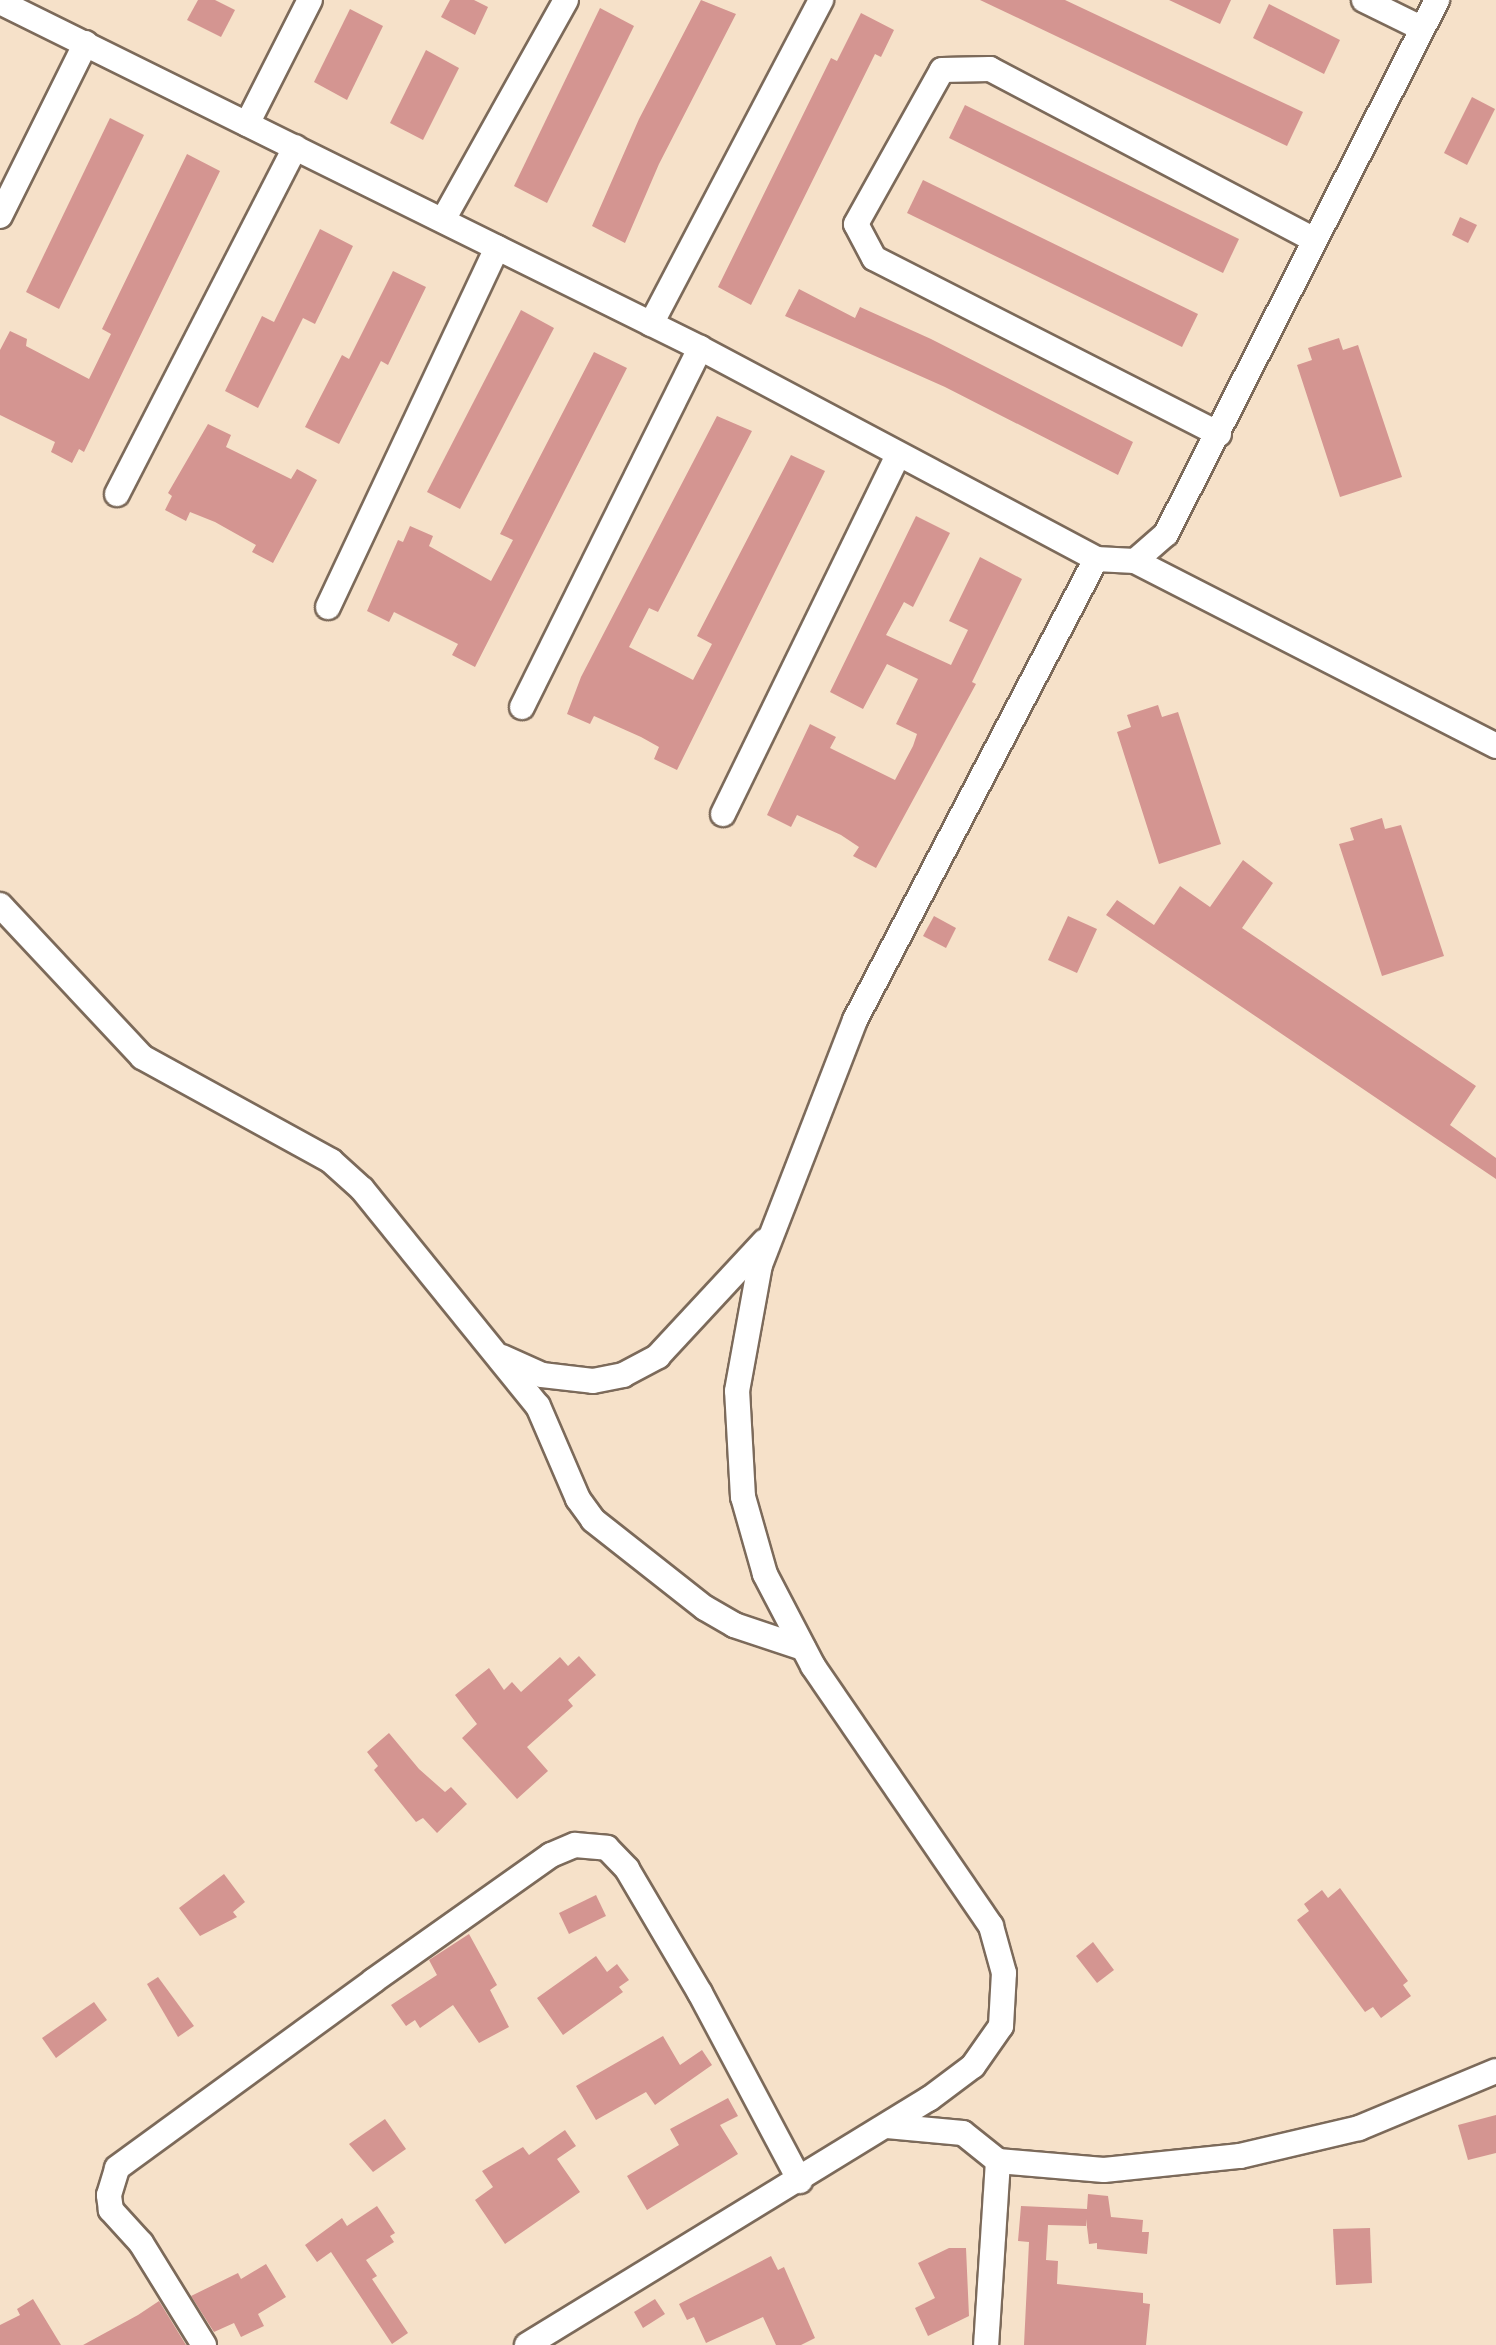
<!DOCTYPE html>
<style>
body{margin:0}
#map{position:relative;width:1496px;height:2345px;overflow:hidden;background:#f6e1c9;font-family:Caveat,sans-serif}
div>[style]{position:absolute}
[style*='--x']{left:calc(var(--x)*1px);top:calc(var(--y)*1px);width:calc(var(--w)*1px);rotate:calc(var(--a)*1deg)}
.building>*{inset:0;background:#d49591}
.roads{filter:drop-shadow(2px 0 #7c6a5a) drop-shadow(-2px 0 #7c6a5a) drop-shadow(0 2px #7c6a5a) drop-shadow(0 -2px #7c6a5a)}
.street>*{height:24px;margin:-12px;padding:0 12px;transform-origin:12px;border-radius:12px;background:#fff}
span{translate:-50% -50%;white-space:nowrap;text-align:center;line-height:1.15;-webkit-text-stroke:8px #fff;paint-order:stroke}
</style>
<div id="map">
<div class="building">
<i style="clip-path:polygon(198px 0,215px 0,235px 10px,221px 37px,187px 20px)"></i>
<i style="clip-path:polygon(450px 0,474px 0,488px 7px,475px 35px,441px 17px)"></i>
<i style="clip-path:polygon(701px 0,736px 14px,659px 164px,625px 243px,592px 226px,639px 119px)"></i>
<i style="clip-path:polygon(980px 0,1065px 0,1303px 112px,1287px 146px)"></i>
<i style="clip-path:polygon(1169px 0,1231px 0,1220px 24px)"></i>
<i style="clip-path:polygon(1269px 4px,1340px 40px,1324px 74px,1253px 38px)"></i>
<i style="clip-path:polygon(600px 8px,634px 26px,547px 203px,514px 186px)"></i>
<i style="clip-path:polygon(350px 9px,383px 26px,347px 100px,314px 82px)"></i>
<i style="clip-path:polygon(861px 13px,894px 30px,881px 57px,875px 54px,751px 305px,718px 287px,831px 58px,837px 61px)"></i>
<i style="clip-path:polygon(426px 50px,459px 68px,423px 140px,390px 123px)"></i>
<i style="clip-path:polygon(1472px 97px,1495px 109px,1467px 165px,1444px 153px)"></i>
<i style="clip-path:polygon(965px 105px,1239px 239px,1223px 273px,949px 138px)"></i>
<i style="clip-path:polygon(110px 118px,144px 135px,59px 309px,26px 292px)"></i>
<i style="clip-path:polygon(187px 154px,220px 171px,84px 452px,79px 449px,72px 463px,51px 452px,55px 442px,0 415px,0 350px,10px 331px,27px 339px,26px 346px,89px 379px,111px 334px,102px 329px)"></i>
<i style="clip-path:polygon(923px 180px,1198px 314px,1182px 347px,907px 213px)"></i>
<i style="clip-path:polygon(1460px 217px,1477px 225px,1468px 243px,1452px 235px)"></i>
<i style="clip-path:polygon(320px 229px,353px 246px,315px 324px,303px 318px,258px 408px,225px 391px,262px 316px,274px 322px)"></i>
<i style="clip-path:polygon(393px 271px,426px 287px,388px 365px,381px 361px,339px 444px,305px 427px,342px 355px,349px 359px)"></i>
<i style="clip-path:polygon(799px 289px,855px 318px,860px 307px,931px 339px,1133px 442px,1118px 475px,945px 387px,785px 316px)"></i>
<i style="clip-path:polygon(521px 310px,554px 328px,460px 509px,427px 492px)"></i>
<i style="clip-path:polygon(1339px 338px,1343px 350px,1358px 345px,1402px 477px,1340px 497px,1297px 365px,1312px 360px,1308px 348px)"></i>
<i style="clip-path:polygon(594px 352px,627px 368px,475px 667px,452px 655px,458px 644px,394px 612px,389px 622px,367px 611px,398px 540px,403px 542px,410px 526px,433px 536px,429px 546px,491px 581px,513px 540px,500px 534px)"></i>
<i style="clip-path:polygon(717px 416px,752px 431px,658px 612px,649px 608px,629px 647px,693px 680px,712px 644px,697px 636px,791px 455px,825px 471px,677px 770px,654px 759px,659px 747px,641px 737px,594px 716px,590px 724px,567px 714px,581px 677px)"></i>
<i style="clip-path:polygon(208px 424px,231px 435px,226px 447px,291px 479px,297px 469px,317px 480px,273px 563px,252px 552px,256px 545px,215px 522px,190px 512px,186px 521px,165px 510px,172px 496px,168px 493px)"></i>
<i style="clip-path:polygon(916px 516px,950px 533px,913px 607px,904px 602px,886px 635px,951px 665px,968px 630px,949px 621px,980px 557px,1022px 579px,972px 682px,976px 684px,876px 868px,853px 856px,859px 847px,841px 835px,797px 815px,791px 827px,767px 815px,810px 724px,836px 737px,830px 748px,895px 780px,913px 746px,917px 734px,896px 724px,918px 679px,887px 664px,863px 709px,830px 692px)"></i>
<i style="clip-path:polygon(1158px 705px,1162px 717px,1178px 712px,1221px 844px,1159px 864px,1117px 732px,1131px 727px,1127px 715px)"></i>
<i style="clip-path:polygon(1382px 818px,1385px 829px,1401px 825px,1444px 956px,1382px 976px,1339px 844px,1354px 840px,1350px 828px)"></i>
<i style="clip-path:polygon(1243px 860px,1273px 883px,1242px 928px,1476px 1086px,1450px 1125px,1496px 1158px,1496px 1179px,1106px 915px,1117px 900px,1154px 925px,1180px 886px,1210px 907px)"></i>
<i style="clip-path:polygon(934px 916px,956px 928px,946px 948px,923px 936px)"></i>
<i style="clip-path:polygon(1068px 916px,1097px 929px,1077px 973px,1048px 960px)"></i>
<i style="clip-path:polygon(579px 1656px,596px 1675px,568px 1700px,573px 1706px,527px 1747px,548px 1771px,517px 1799px,462px 1738px,477px 1724px,455px 1695px,489px 1668px,504px 1690px,512px 1682px,521px 1692px,560px 1657px,568px 1666px)"></i>
<i style="clip-path:polygon(389px 1733px,419px 1769px,445px 1792px,451px 1787px,467px 1804px,437px 1833px,423px 1818px,416px 1822px,374px 1770px,378px 1766px,367px 1752px)"></i>
<i style="clip-path:polygon(224px 1874px,245px 1902px,233px 1912px,237px 1917px,200px 1936px,179px 1908px)"></i>
<i style="clip-path:polygon(1340px 1888px,1408px 1981px,1403px 1985px,1411px 1996px,1381px 2018px,1373px 2007px,1365px 2012px,1297px 1920px,1309px 1911px,1304px 1904px,1322px 1890px,1328px 1898px)"></i>
<i style="clip-path:polygon(596px 1895px,606px 1916px,569px 1934px,559px 1913px)"></i>
<i style="clip-path:polygon(469px 1934px,497px 1985px,490px 1990px,509px 2027px,479px 2043px,453px 2005px,420px 2028px,415px 2020px,406px 2026px,391px 2005px,437px 1975px,429px 1960px)"></i>
<i style="clip-path:polygon(1093px 1942px,1114px 1970px,1097px 1983px,1076px 1956px)"></i>
<i style="clip-path:polygon(596px 1956px,607px 1972px,617px 1964px,629px 1980px,619px 1987px,623px 1992px,563px 2035px,537px 1998px)"></i>
<i style="clip-path:polygon(158px 1977px,194px 2026px,178px 2037px,147px 1984px)"></i>
<i style="clip-path:polygon(94px 2002px,107px 2020px,56px 2058px,42px 2038px)"></i>
<i style="clip-path:polygon(663px 2036px,680px 2065px,702px 2050px,712px 2065px,655px 2105px,646px 2092px,596px 2120px,576px 2086px)"></i>
<i style="clip-path:polygon(728px 2098px,738px 2116px,720px 2125px,738px 2154px,647px 2210px,627px 2176px,679px 2145px,670px 2129px)"></i>
<i style="clip-path:polygon(1496px 2115px,1496px 2153px,1468px 2160px,1458px 2125px)"></i>
<i style="clip-path:polygon(385px 2119px,406px 2149px,373px 2172px,349px 2144px)"></i>
<i style="clip-path:polygon(565px 2130px,576px 2146px,557px 2159px,580px 2192px,505px 2244px,475px 2200px,493px 2187px,482px 2171px,523px 2147px,529px 2155px)"></i>
<i style="clip-path:polygon(1088px 2194px,1108px 2196px,1111px 2217px,1143px 2220px,1142px 2232px,1149px 2232px,1147px 2254px,1097px 2249px,1097px 2243px,1089px 2244px,1086px 2219px,1086px 2226px,1048px 2225px,1046px 2260px,1058px 2261px,1057px 2284px,1143px 2293px,1143px 2303px,1150px 2304px,1146px 2345px,1024px 2345px,1029px 2242px,1018px 2241px,1021px 2206px,1087px 2209px)"></i>
<i style="clip-path:polygon(377px 2206px,395px 2233px,390px 2236px,394px 2242px,366px 2260px,377px 2276px,372px 2279px,408px 2333px,392px 2344px,331px 2252px,317px 2262px,305px 2245px,342px 2218px,347px 2226px)"></i>
<i style="clip-path:polygon(1370px 2228px,1372px 2283px,1336px 2285px,1333px 2229px)"></i>
<i style="clip-path:polygon(949px 2248px,966px 2248px,969px 2316px,928px 2336px,915px 2308px,935px 2298px,918px 2263px)"></i>
<i style="clip-path:polygon(771px 2256px,778px 2270px,784px 2267px,815px 2338px,801px 2345px,776px 2345px,763px 2317px,706px 2343px,694px 2317px,687px 2320px,679px 2304px)"></i>
<i style="clip-path:polygon(266px 2264px,286px 2297px,258px 2314px,264px 2326px,241px 2337px,234px 2323px,214px 2332px,191px 2296px,238px 2273px,241px 2279px)"></i>
<i style="clip-path:polygon(33px 2299px,61px 2345px,0 2345px,0 2325px,20px 2315px,17px 2309px)"></i>
<i style="clip-path:polygon(655px 2299px,665px 2314px,643px 2328px,634px 2312px)"></i>
<i style="clip-path:polygon(159px 2301px,186px 2345px,83px 2345px,138px 2315px)"></i>
</div>
<div class="roads">
<div class="street">
<i style="--x:1364;--y:0;--w:64;--a:26.2"></i>
<i style="--x:0;--y:2;--w:781;--a:26.3"></i>
<i style="--x:700;--y:348;--w:449;--a:28"></i>
<i style="--x:1096;--y:559;--w:39;--a:3"></i>
<i style="--x:1135;--y:561;--w:406;--a:27.1"></i>
<i style="--x:247;--y:124;--w:139;--a:-63.1"></i>
<i style="--x:0;--y:216;--w:193;--a:-63.6"></i>
<i style="--x:443;--y:220;--w:252;--a:-60.8"></i>
<i style="--x:651;--y:324;--w:366;--a:-62.3"></i>
<i style="--x:1219;--y:434;--w:387;--a:-153"></i>
<i style="--x:874;--y:258;--w:38;--a:-118"></i>
<i style="--x:856;--y:224;--w:176;--a:-60.8"></i>
<i style="--x:942;--y:70;--w:48;--a:-1.2"></i>
<i style="--x:990;--y:69;--w:365;--a:27.8"></i>
<i style="--x:117;--y:494;--w:390;--a:-62.8"></i>
<i style="--x:1135;--y:561;--w:41;--a:-41.1"></i>
<i style="--x:1166;--y:534;--w:599;--a:-63.09"></i>
<i style="--x:328;--y:607;--w:397;--a:-64.8"></i>
<i style="--x:522;--y:707;--w:401;--a:-63.6"></i>
<i style="--x:723;--y:814;--w:399;--a:-64"></i>
<i style="--x:0;--y:905;--w:208;--a:46.9"></i>
<i style="--x:142;--y:1057;--w:216;--a:28.8"></i>
<i style="--x:331;--y:1161;--w:42;--a:42.1"></i>
<i style="--x:362;--y:1189;--w:279;--a:51"></i>
<i style="--x:538;--y:1406;--w:101;--a:66.7"></i>
<i style="--x:578;--y:1499;--w:26;--a:54"></i>
<i style="--x:593;--y:1520;--w:142;--a:38.2"></i>
<i style="--x:705;--y:1608;--w:34;--a:30"></i>
<i style="--x:734;--y:1625;--w:73;--a:18.4"></i>
<i style="--x:502;--y:1357;--w:44;--a:24.2"></i>
<i style="--x:542;--y:1375;--w:51;--a:6.7"></i>
<i style="--x:593;--y:1381;--w:31;--a:-11"></i>
<i style="--x:623;--y:1375;--w:40;--a:-28"></i>
<i style="--x:658;--y:1356;--w:157;--a:-47.1"></i>
<i style="--x:887;--y:2126;--w:76;--a:5.3"></i>
<i style="--x:963;--y:2133;--w:45;--a:38.7"></i>
<i style="--x:998;--y:2161;--w:184;--a:93.7"></i>
<i style="--x:998;--y:2161;--w:106;--a:4.9"></i>
<i style="--x:1104;--y:2170;--w:137;--a:-5.9"></i>
<i style="--x:1240;--y:2156;--w:122;--a:-13.2"></i>
<i style="--x:1359;--y:2128;--w:148;--a:-22.6"></i>
<i style="--x:204;--y:2345;--w:120;--a:-121.7"></i>
<i style="--x:141;--y:2243;--w:45;--a:-132.3"></i>
<i style="--x:111;--y:2210;--w:15;--a:-98"></i>
<i style="--x:109;--y:2195;--w:28;--a:-73"></i>
<i style="--x:117;--y:2168;--w:317;--a:-36.1"></i>
<i style="--x:373;--y:1981;--w:218;--a:-35.3"></i>
<i style="--x:551;--y:1855;--w:26;--a:-23"></i>
<i style="--x:575;--y:1845;--w:32;--a:5"></i>
<i style="--x:607;--y:1848;--w:29;--a:46"></i>
<i style="--x:627;--y:1869;--w:144;--a:59.5"></i>
<i style="--x:700;--y:1993;--w:213;--a:62"></i>
<i style="--x:527;--y:2345;--w:471;--a:-31.5"></i>
<i style="--x:929;--y:2099;--w:55;--a:-36.9"></i>
<i style="--x:973;--y:2066;--w:49;--a:-55"></i>
<i style="--x:1001;--y:2026;--w:53;--a:-86.8"></i>
<i style="--x:1004;--y:1973;--w:49;--a:-105.5"></i>
<i style="--x:991;--y:1926;--w:315;--a:-124.4"></i>
<i style="--x:813;--y:1666;--w:104;--a:-117.6"></i>
<i style="--x:765;--y:1574;--w:80;--a:-105.9"></i>
<i style="--x:743;--y:1497;--w:106;--a:-93.2"></i>
<i style="--x:737;--y:1391;--w:128;--a:-79.7"></i>
<i style="--x:760;--y:1265;--w:263;--a:-68.8"></i>
<i style="--x:855;--y:1020;--w:520;--a:-62.4"></i>
</div>
</div>
</div>
